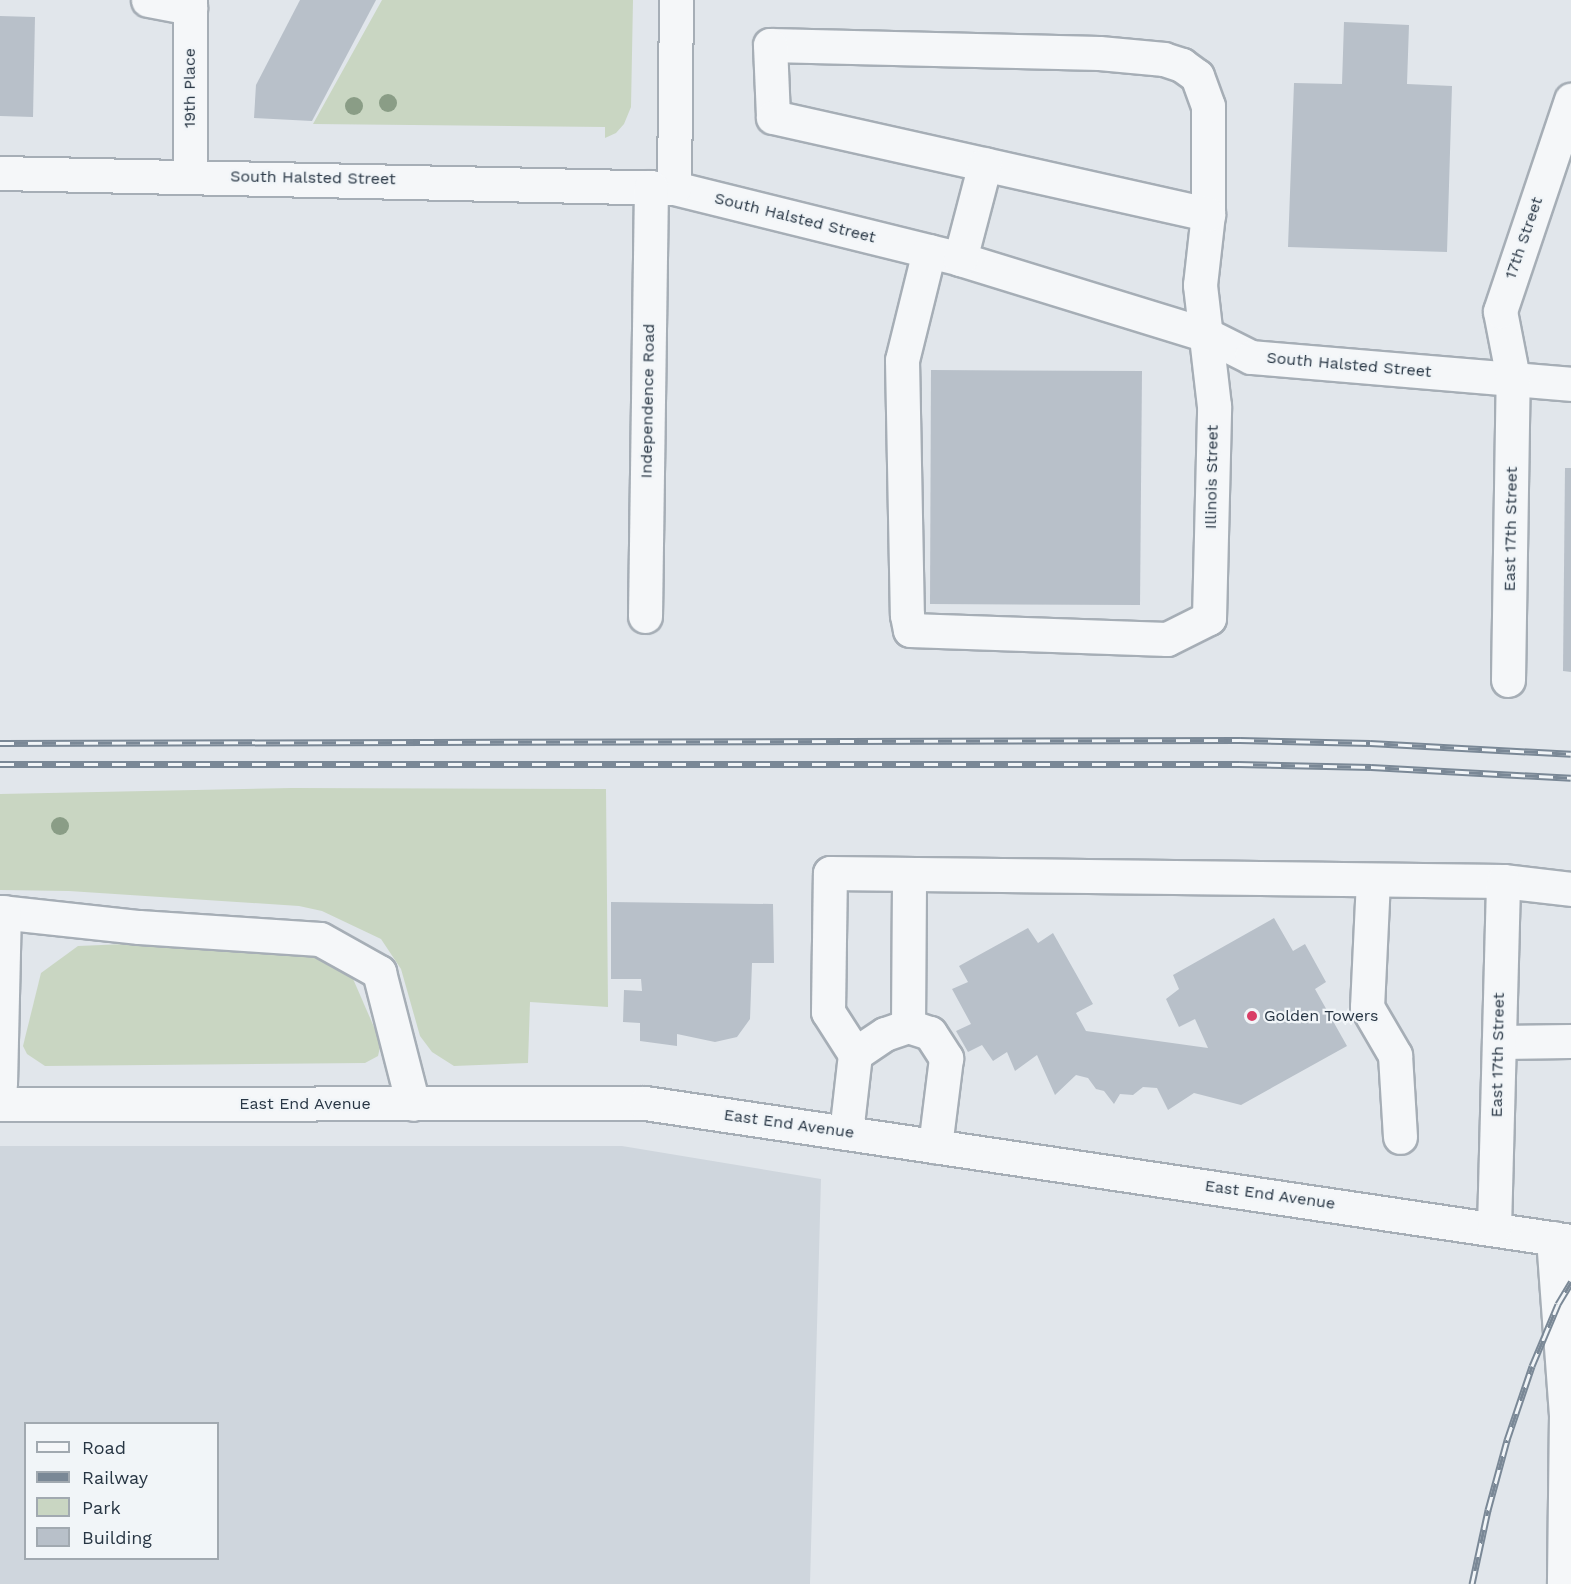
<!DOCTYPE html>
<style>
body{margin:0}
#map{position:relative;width:1571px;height:1584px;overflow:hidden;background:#e1e6eb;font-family:"Work Sans",sans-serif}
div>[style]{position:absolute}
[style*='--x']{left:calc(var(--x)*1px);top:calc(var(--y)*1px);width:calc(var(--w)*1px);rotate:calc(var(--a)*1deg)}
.built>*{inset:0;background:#cfd6dd}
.green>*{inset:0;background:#c9d6c2}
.building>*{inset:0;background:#b8c0c9}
.roads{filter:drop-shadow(2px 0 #a6aeb6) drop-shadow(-2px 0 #a6aeb6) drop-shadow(0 2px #a6aeb6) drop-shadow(0 -2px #a6aeb6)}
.minor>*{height:33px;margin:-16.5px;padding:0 16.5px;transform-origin:16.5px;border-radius:16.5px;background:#f5f7f9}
.rail>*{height:7px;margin-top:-3.5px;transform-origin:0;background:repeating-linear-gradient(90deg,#f1f5f8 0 14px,#7a8896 0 28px);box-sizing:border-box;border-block:2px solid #7a8896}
.trees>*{width:18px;height:18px;margin:-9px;border-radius:50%;background:#8a9d86}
.dots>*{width:16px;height:16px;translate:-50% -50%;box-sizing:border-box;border:3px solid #f1f5f8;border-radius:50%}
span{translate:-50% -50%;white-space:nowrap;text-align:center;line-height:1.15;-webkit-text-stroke:4.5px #f1f5f8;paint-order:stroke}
.street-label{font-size:16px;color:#283644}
.poi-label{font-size:16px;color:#283644}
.left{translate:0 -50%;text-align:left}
.legend{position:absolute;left:24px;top:1422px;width:195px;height:138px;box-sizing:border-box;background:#f1f5f8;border:2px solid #a1a9b0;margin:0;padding:8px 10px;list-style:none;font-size:18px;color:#283644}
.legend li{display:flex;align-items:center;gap:12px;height:30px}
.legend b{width:30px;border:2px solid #a1a9b0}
</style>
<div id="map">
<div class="built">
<i style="clip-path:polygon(evenodd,0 1146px,622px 1146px,821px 1179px,810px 1584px,0 1584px,0 1146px,26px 1424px,218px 1424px,218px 1558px,26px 1558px,26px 1424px)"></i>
</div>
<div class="green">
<i style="clip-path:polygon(382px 0,633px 0,631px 107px,624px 124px,616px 133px,605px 138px,605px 127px,313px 124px)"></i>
<i style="clip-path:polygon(292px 788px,606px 789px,608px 1007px,530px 1002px,528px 1063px,454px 1066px,432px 1052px,420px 1036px,401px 969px,381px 939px,322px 911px,299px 906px,69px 891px,0 890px,0 794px)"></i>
<i style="clip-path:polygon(196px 941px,311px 950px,350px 972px,381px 1043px,378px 1056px,365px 1063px,45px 1066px,27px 1054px,23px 1046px,41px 973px,78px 946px)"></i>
</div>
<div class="building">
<i style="clip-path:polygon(300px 0,376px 0,312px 121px,254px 118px,256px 85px)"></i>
<i style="clip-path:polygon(0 16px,35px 17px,33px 117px,0 116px)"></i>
<i style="clip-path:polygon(1344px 22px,1409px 25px,1407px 84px,1452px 86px,1447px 252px,1288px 247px,1294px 83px,1342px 84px)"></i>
<i style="clip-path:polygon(931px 370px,1142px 371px,1140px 605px,930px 604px)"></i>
<i style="clip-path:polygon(1565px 468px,1571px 468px,1571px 672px,1563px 671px)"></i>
<i style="clip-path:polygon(611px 902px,773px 904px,774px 963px,752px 963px,750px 1019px,737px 1037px,715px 1042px,677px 1034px,677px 1046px,640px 1041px,640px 1023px,623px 1022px,624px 990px,642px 991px,641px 979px,611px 979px)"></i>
<i style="clip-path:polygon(1274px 918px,1293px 951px,1305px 944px,1326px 982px,1315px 989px,1347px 1046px,1241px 1105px,1194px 1093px,1168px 1110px,1157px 1088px,1143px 1087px,1133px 1095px,1120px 1094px,1114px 1104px,1104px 1091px,1096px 1089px,1088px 1078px,1076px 1075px,1055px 1095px,1037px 1055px,1015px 1071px,1007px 1052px,993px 1061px,982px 1045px,968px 1052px,956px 1031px,971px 1024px,952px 989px,968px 982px,959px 966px,1028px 928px,1038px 943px,1053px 933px,1093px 1004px,1076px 1013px,1086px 1031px,1208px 1048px,1195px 1019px,1179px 1027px,1166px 999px,1179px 989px,1173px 975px)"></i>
</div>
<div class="roads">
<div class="minor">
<i style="--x:148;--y:0;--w:43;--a:10.8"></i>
<i style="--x:0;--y:173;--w:674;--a:1.27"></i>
<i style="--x:674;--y:188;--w:295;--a:13.9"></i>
<i style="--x:960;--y:259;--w:258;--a:17.1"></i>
<i style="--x:1207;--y:335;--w:49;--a:26.6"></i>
<i style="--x:1251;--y:357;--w:321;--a:4.8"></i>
<i style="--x:190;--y:175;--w:175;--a:-90"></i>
<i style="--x:674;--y:188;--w:188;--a:-89.4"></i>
<i style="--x:929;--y:251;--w:112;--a:103.9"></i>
<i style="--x:902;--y:360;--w:255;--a:88.9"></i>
<i style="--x:907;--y:615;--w:15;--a:79"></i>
<i style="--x:910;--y:630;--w:257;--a:2"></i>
<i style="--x:1167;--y:639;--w:47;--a:-26.6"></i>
<i style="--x:1209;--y:618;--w:212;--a:-88.6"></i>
<i style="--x:1214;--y:406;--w:122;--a:-96.6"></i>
<i style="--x:1200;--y:285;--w:71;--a:-83.6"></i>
<i style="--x:1208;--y:214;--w:108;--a:-90"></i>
<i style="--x:1208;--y:106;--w:32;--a:-110"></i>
<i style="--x:1197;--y:76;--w:19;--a:-144"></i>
<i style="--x:1182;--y:65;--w:19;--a:-162"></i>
<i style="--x:1164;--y:59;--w:65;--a:-174.7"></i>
<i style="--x:1099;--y:53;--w:329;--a:-178.6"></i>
<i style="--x:770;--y:45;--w:72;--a:87.6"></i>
<i style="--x:773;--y:117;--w:446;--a:12.6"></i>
<i style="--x:960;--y:259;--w:98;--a:-75.3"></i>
<i style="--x:645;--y:616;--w:429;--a:-89.2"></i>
<i style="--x:1508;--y:680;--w:302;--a:-89.1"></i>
<i style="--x:1513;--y:378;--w:68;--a:-101"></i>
<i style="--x:1500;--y:311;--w:223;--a:-71.4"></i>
<i style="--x:1373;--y:880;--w:127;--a:92.7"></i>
<i style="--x:1367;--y:1007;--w:56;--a:59.7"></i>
<i style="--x:1395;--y:1055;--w:82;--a:86.5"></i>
<i style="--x:0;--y:912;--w:140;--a:6.2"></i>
<i style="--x:139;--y:927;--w:181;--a:3.8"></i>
<i style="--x:320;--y:939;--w:68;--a:29.2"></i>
<i style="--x:379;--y:972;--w:136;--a:75.6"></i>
<i style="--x:908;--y:1026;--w:152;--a:-89.6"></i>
<i style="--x:1499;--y:1042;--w:72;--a:-0.8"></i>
<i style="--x:855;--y:1054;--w:36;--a:-34"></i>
<i style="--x:885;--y:1034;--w:24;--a:-19"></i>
<i style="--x:908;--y:1026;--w:23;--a:18"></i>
<i style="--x:930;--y:1033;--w:30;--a:57"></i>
<i style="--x:946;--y:1058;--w:89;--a:97.1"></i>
<i style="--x:0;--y:1084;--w:172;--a:-88.7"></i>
<i style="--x:0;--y:1104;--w:645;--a:-0.09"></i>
<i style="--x:645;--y:1103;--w:936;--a:8.48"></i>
<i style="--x:846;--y:1133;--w:80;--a:-83.5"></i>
<i style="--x:855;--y:1054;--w:50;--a:-122.7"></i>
<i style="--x:828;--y:1012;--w:139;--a:-89.2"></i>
<i style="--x:830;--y:873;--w:673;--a:0.68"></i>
<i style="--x:1503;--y:881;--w:68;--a:6.7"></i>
<i style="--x:1494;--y:1228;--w:347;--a:-88.5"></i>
<i style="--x:1553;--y:1238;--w:177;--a:85.8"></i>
<i style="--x:1566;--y:1415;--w:169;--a:90.7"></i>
</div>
</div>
<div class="rail">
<i style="--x:0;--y:743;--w:1240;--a:-0.14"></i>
<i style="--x:1240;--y:740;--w:130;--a:1.3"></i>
<i style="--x:1370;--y:743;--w:201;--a:3.1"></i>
<i style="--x:0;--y:764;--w:1239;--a:0"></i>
<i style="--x:1239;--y:764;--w:132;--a:1.3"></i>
<i style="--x:1371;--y:767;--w:200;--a:3.1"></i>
<i style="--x:1472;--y:1584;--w:76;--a:-77.8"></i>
<i style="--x:1488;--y:1510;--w:73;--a:-74.8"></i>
<i style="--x:1507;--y:1440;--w:78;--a:-71.3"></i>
<i style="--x:1532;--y:1366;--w:67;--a:-67.2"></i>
<i style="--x:1558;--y:1304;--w:26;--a:-59"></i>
</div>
<div class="trees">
<i style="left:388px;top:103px"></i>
<i style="left:354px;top:106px"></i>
<i style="left:60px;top:826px"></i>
</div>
<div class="dots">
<i style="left:1252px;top:1016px;background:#d93e66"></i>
</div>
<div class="street-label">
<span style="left:190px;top:88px;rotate:-90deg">19th Place</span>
<span style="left:313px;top:178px;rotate:1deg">South Halsted Street</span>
<span style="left:795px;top:218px;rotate:14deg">South Halsted Street</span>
<span style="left:1524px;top:238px;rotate:-71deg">17th Street</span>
<span style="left:1349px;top:365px;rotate:5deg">South Halsted Street</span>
<span style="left:648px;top:401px;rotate:-89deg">Independence Road</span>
<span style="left:1212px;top:477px;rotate:-89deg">Illinois Street</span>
<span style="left:1511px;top:529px;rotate:-89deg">East 17th Street</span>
<span style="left:1498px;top:1055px;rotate:-89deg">East 17th Street</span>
<span style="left:305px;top:1104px">East End Avenue</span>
<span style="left:789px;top:1124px;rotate:8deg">East End Avenue</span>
<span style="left:1270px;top:1195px;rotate:8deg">East End Avenue</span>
</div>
<div class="poi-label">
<span class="left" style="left:1264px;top:1016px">Golden Towers</span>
</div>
<ul class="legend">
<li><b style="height:8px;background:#f5f7f9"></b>Road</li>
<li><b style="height:8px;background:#7a8896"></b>Railway</li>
<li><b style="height:16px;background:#c9d6c2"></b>Park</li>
<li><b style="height:16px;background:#b8c0c9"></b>Building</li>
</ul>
</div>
